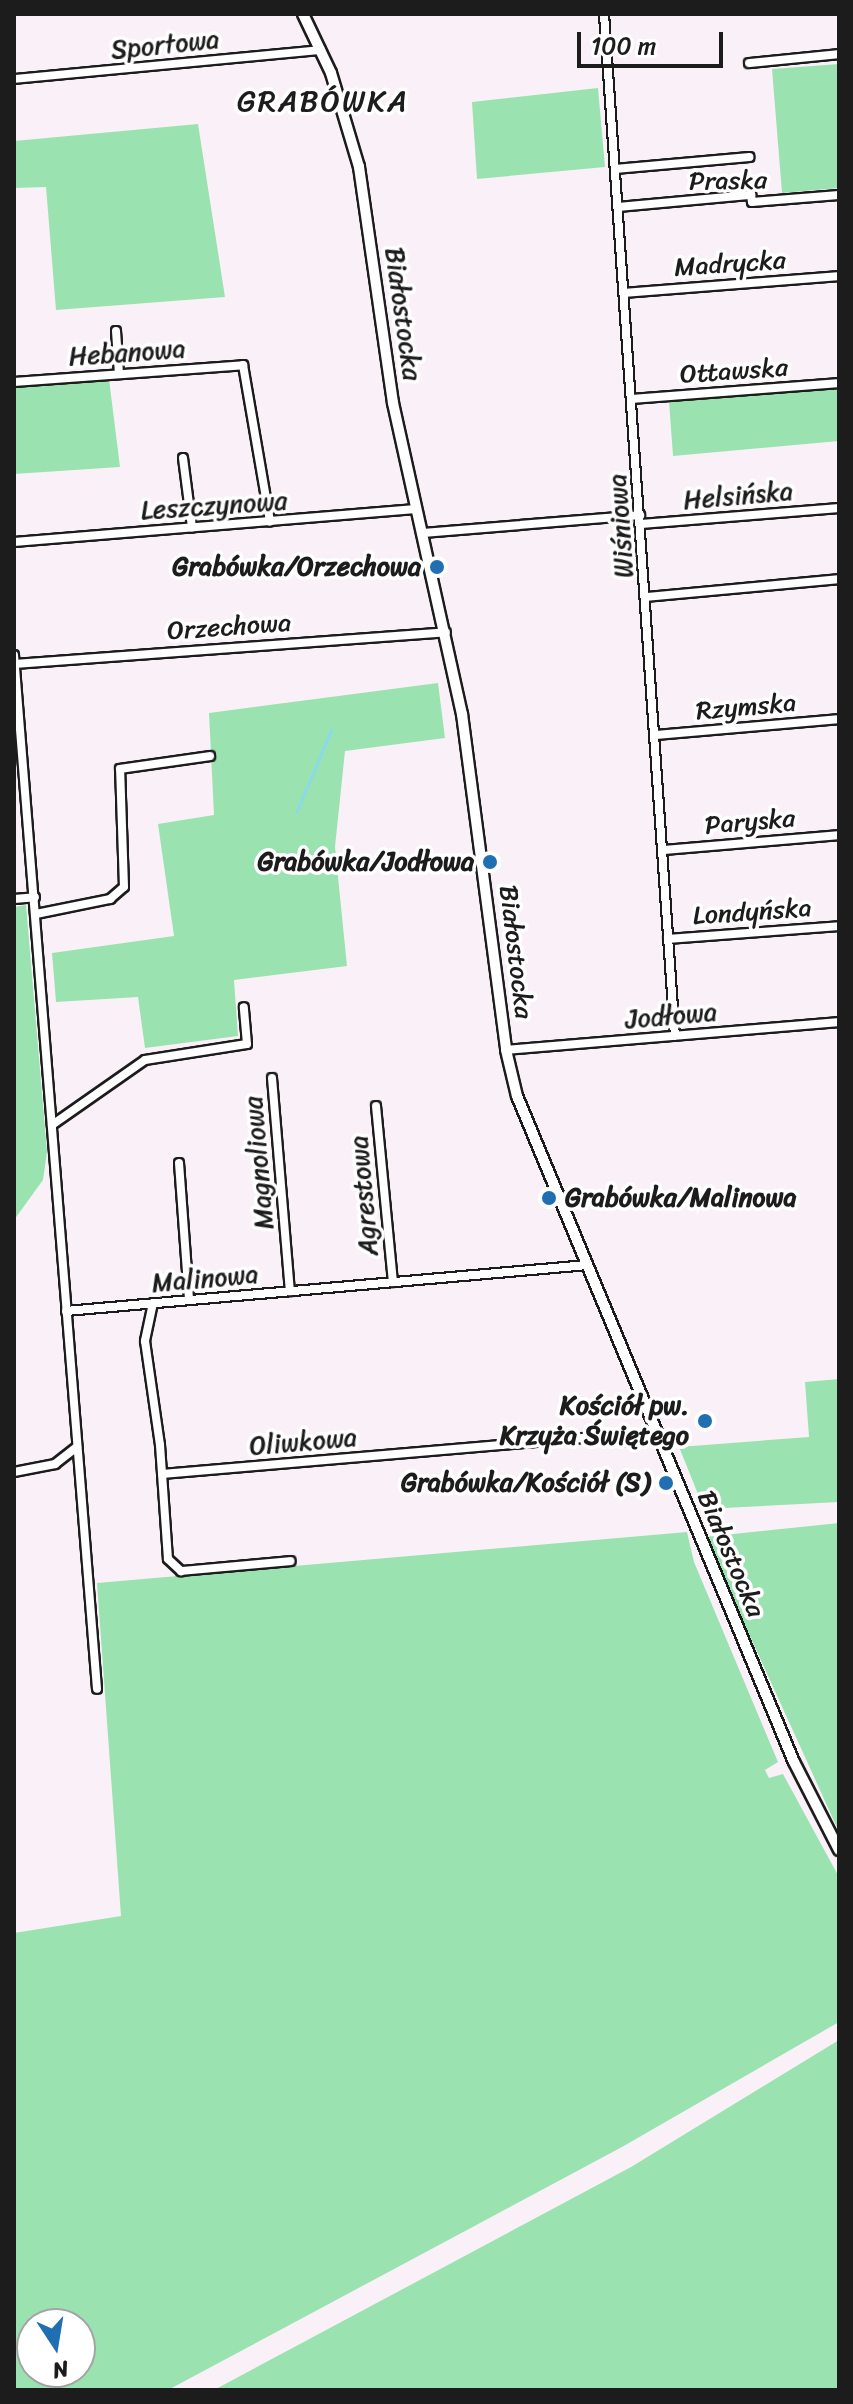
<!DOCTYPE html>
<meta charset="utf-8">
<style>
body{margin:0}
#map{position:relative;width:853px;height:2404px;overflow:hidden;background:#faf1f8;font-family:Sriracha,sans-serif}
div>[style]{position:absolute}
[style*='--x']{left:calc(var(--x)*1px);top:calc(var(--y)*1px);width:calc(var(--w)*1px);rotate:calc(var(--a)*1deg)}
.green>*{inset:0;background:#9ae3b1}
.stream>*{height:3px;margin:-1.5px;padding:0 1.5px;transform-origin:1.5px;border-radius:1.5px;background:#8bd9e9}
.roads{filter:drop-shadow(2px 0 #1c1c1c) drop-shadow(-2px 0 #1c1c1c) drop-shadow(0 2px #1c1c1c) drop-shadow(0 -2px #1c1c1c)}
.minor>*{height:8px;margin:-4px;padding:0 4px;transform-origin:4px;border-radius:4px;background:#fff}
.tertiary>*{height:10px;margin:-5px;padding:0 5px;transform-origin:5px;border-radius:5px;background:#fff}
.dots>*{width:22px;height:22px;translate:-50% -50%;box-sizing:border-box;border:4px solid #fff;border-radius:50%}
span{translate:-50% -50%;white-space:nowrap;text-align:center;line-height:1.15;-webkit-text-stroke:7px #fff;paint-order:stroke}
.street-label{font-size:26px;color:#1c1c1c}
.poi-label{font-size:26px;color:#1c1c1c;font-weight:700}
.right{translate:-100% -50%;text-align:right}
.left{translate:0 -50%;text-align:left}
.quarter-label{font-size:30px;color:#1c1c1c;letter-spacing:2px}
.frame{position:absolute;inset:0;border:16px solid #1c1c1c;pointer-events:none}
.north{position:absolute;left:16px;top:2308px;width:80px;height:80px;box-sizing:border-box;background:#fff;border:2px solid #a4a4a4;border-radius:50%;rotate:168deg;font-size:22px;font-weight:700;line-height:32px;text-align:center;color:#1c1c1c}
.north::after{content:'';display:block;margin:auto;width:28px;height:36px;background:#1f6fb2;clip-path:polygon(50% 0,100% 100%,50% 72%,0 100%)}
.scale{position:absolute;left:577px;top:32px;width:146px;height:36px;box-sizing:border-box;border:4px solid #1c1c1c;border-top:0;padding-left:10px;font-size:24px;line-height:28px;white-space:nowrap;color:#1c1c1c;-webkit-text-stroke:6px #fff;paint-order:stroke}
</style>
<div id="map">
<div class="green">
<i style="clip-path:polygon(839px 64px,839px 188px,782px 193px,772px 69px)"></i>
<i style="clip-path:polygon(598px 88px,605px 167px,477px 179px,472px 102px)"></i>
<i style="clip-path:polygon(198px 124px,225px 297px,56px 310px,46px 187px,14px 188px,14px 141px)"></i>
<i style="clip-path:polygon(109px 379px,120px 467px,14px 474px,14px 386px)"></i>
<i style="clip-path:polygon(839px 388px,839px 441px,673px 456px,669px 401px)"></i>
<i style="clip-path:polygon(438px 683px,445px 738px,345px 751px,335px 847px,347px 966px,234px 980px,238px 1036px,145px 1048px,138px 997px,56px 1002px,52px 953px,174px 936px,158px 824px,214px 815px,209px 713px)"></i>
<i style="clip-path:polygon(26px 905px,47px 1152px,43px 1180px,14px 1220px,14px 907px)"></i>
<i style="clip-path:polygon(839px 1379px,839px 1502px,704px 1509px,679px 1447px,809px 1437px,805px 1382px)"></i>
<i style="clip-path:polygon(839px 1523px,839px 1832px,705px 1537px)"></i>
<i style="clip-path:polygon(evenodd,687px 1532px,694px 1562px,778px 1762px,765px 1770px,769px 1778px,783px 1774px,839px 1877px,839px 2022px,622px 2147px,168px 2390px,14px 2390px,14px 1933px,121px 1916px,97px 1583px,687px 1532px,32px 2324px,80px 2324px,80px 2372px,32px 2372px,32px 2324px)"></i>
<i style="clip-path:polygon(839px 2040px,839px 2390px,214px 2390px,631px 2167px)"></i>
</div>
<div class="stream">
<i style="--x:297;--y:811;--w:88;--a:-67.2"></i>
</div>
<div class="roads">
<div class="minor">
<i style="--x:604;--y:14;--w:1024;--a:86.03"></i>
<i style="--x:749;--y:63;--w:90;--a:-5.7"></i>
<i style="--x:14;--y:79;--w:308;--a:-5.4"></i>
<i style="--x:615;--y:169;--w:135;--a:-5.1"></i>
<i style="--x:618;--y:207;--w:134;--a:-5.2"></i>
<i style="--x:751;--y:195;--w:7;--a:82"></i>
<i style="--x:752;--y:202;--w:87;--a:-4.6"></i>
<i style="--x:624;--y:293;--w:216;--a:-4.5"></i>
<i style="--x:116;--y:331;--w:43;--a:86"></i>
<i style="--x:14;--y:382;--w:230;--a:-4.2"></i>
<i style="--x:243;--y:365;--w:159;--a:80.2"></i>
<i style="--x:632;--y:399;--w:208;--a:-4.4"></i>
<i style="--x:183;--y:458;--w:70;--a:82.6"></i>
<i style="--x:641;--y:524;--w:199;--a:-4.6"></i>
<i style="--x:423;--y:533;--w:218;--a:-4.7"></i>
<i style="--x:14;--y:542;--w:403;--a:-4.7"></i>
<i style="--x:646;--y:597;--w:194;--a:-5.3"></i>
<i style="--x:14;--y:655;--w:1037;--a:85.41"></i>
<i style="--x:15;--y:664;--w:432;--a:-4.2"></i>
<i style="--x:657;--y:735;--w:183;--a:-5"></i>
<i style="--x:665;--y:850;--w:175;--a:-4.9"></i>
<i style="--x:14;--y:899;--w:21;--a:-5"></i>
<i style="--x:36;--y:914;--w:76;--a:-11.5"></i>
<i style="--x:110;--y:899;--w:18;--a:-41"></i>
<i style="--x:124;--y:887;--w:118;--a:-91.9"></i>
<i style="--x:120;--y:769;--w:91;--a:-8.2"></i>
<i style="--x:668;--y:939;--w:171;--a:-4.3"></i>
<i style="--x:506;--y:1050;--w:334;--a:-4.8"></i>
<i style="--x:272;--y:1078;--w:214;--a:85.2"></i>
<i style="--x:376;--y:1106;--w:177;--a:84.5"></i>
<i style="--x:52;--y:1125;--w:113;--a:-35"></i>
<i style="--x:145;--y:1060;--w:103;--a:-8.9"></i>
<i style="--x:247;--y:1044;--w:37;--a:-95"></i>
<i style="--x:179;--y:1163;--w:137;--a:85.8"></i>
<i style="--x:153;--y:1303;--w:39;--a:102"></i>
<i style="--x:145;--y:1341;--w:105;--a:81.8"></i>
<i style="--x:160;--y:1445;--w:114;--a:86"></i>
<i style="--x:168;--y:1559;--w:18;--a:43"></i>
<i style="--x:181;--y:1571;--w:110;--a:-5.2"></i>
<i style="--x:66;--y:1311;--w:524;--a:-5.04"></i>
<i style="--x:14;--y:1472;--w:42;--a:-11"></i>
<i style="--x:55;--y:1464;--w:28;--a:-38"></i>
<i style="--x:162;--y:1474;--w:425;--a:-4.9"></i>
<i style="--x:585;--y:1438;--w:52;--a:4.4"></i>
<i style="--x:637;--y:1442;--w:22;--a:-18"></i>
</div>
<div class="tertiary">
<i style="--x:303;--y:14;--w:65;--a:64.6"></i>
<i style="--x:331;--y:73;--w:98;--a:73.4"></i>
<i style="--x:359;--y:167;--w:238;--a:81.8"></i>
<i style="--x:393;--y:403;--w:319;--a:77.5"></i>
<i style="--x:462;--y:714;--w:339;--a:82.5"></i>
<i style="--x:506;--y:1050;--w:47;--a:76.6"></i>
<i style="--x:517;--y:1096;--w:721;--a:67.42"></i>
<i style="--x:794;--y:1762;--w:99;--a:62.9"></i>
</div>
</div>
<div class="dots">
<i style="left:437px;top:567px;background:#1f6fb2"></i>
<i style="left:490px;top:862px;background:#1f6fb2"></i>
<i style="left:549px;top:1198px;background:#1f6fb2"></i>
<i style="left:705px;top:1421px;background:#1f6fb2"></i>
<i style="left:666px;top:1483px;background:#1f6fb2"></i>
</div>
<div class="street-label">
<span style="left:165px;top:45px;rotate:-6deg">Sportowa</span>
<span style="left:728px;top:181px;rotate:-1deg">Praska</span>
<span style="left:730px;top:264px;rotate:-4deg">Madrycka</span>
<span style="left:403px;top:314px;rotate:82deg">Białostocka</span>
<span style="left:127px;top:353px;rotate:-4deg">Hebanowa</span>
<span style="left:734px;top:371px;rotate:-4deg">Ottawska</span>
<span style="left:738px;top:496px;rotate:-5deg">Helsińska</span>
<span style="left:214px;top:506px;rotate:-4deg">Leszczynowa</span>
<span style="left:621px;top:526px;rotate:-94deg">Wiśniowa</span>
<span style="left:229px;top:627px;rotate:-4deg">Orzechowa</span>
<span style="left:746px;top:707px;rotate:-5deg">Rzymska</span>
<span style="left:750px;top:822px;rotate:-5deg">Paryska</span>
<span style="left:752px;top:912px;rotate:-4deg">Londyńska</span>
<span style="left:516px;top:952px;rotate:83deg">Białostocka</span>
<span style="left:671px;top:1016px;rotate:-5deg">Jodłowa</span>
<span style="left:259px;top:1163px;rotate:-95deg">Magnoliowa</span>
<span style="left:364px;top:1196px;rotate:-95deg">Agrestowa</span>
<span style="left:205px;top:1279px;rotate:-5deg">Malinowa</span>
<span style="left:303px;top:1442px;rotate:-5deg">Oliwkowa</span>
<span style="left:731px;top:1554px;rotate:67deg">Białostocka</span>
</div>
<div class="poi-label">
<span class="right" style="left:421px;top:567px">Grabówka/Orzechowa</span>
<span class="right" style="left:474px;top:862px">Grabówka/Jodłowa</span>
<span class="left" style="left:565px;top:1198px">Grabówka/Malinowa</span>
<span class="right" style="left:689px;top:1421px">Kościół pw.<br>Krzyża Świętego</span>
<span class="right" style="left:650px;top:1483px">Grabówka/Kościół (S)</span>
</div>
<div class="quarter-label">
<span style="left:323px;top:101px">GRABÓWKA</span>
</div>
<div class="frame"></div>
<div class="north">N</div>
<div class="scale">100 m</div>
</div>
